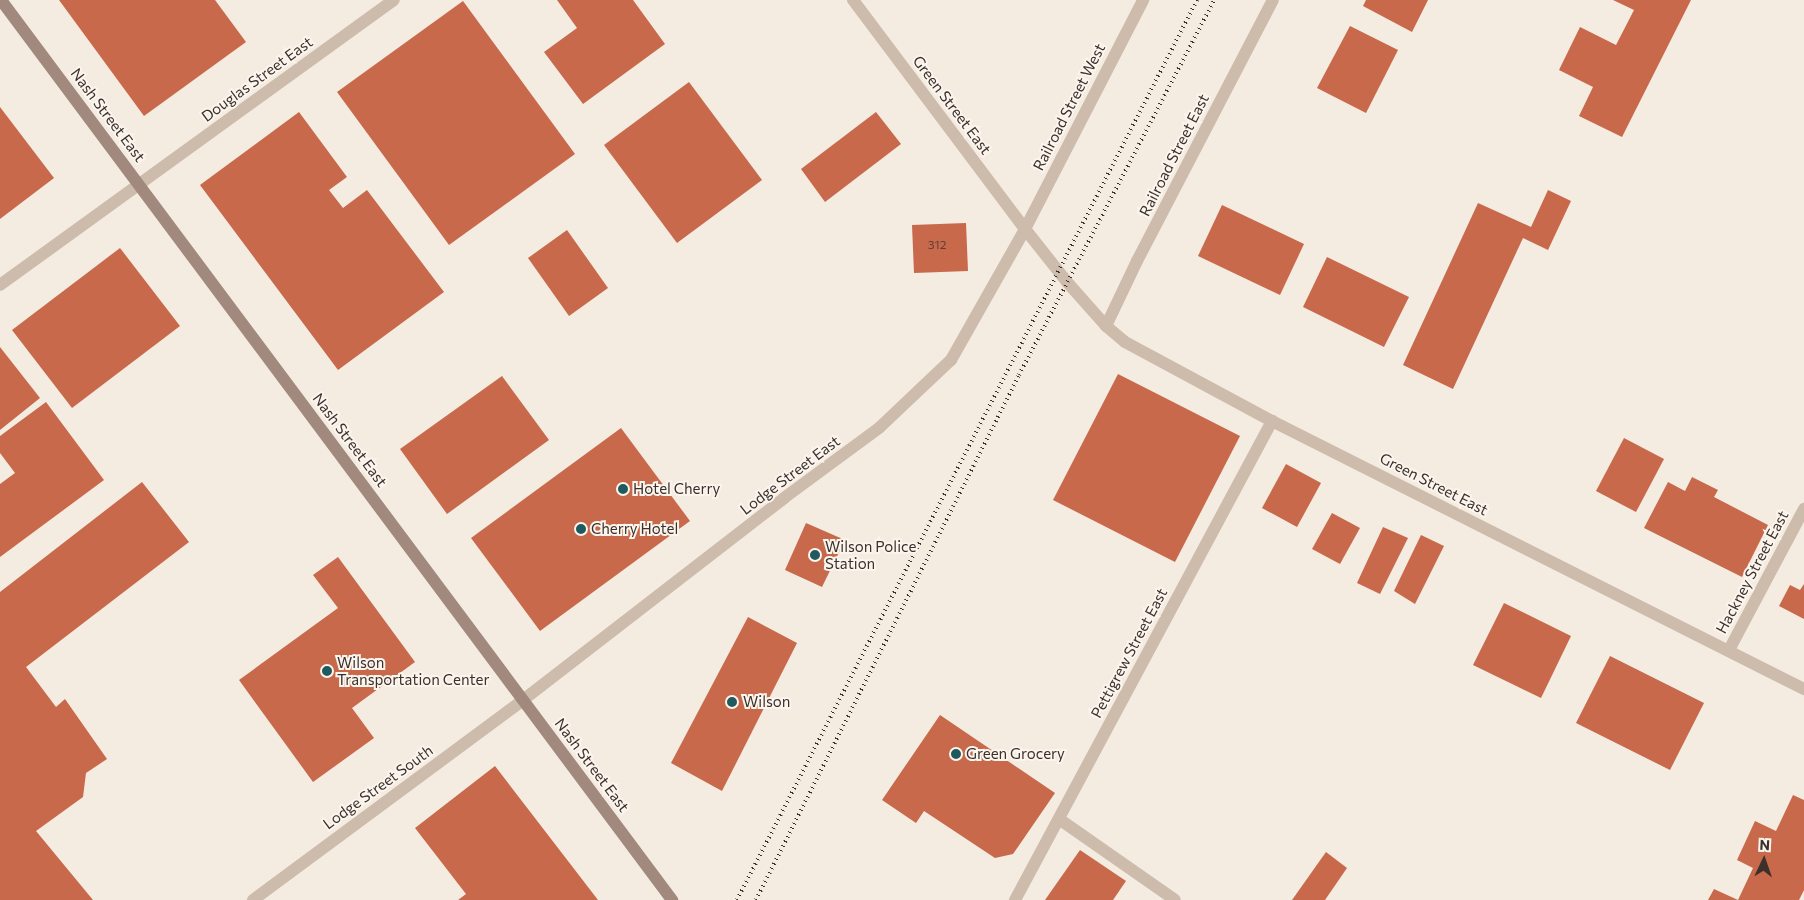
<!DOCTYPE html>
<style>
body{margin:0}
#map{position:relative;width:1804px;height:900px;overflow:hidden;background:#f4ebe1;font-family:Commissioner,sans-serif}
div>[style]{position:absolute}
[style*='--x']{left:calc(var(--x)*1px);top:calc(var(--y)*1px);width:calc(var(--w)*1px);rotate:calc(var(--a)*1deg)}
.building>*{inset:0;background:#c8694b}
.minor>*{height:12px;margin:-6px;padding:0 6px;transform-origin:6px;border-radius:6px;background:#cdbbac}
.tertiary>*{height:12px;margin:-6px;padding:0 6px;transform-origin:6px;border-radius:6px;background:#cdbbac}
.secondary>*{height:12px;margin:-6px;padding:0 6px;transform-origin:6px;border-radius:6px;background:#a18a7d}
.rail>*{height:4px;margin-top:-2px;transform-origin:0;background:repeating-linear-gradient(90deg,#3b302b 0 1px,transparent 0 5px)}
.dots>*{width:14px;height:14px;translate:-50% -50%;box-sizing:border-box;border:2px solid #fbf5ee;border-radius:50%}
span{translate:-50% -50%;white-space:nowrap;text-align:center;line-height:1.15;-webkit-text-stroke:4px #fbf5ee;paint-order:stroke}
.number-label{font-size:12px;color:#5e3e33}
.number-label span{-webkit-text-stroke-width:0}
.street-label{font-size:15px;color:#3b302b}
.poi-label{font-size:15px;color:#3b302b}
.left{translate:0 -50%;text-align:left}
.north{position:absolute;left:1739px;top:835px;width:50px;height:50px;-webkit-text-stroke:4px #fbf5ee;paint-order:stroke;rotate:3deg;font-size:14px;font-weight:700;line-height:20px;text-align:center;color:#3b302b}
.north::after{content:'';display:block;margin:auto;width:18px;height:22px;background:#3b302b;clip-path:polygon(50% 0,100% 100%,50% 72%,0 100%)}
</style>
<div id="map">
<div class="building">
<i style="clip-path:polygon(59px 0,215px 0,246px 42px,144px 116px)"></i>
<i style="clip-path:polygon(557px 0,633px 0,665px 44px,583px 104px,544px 52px,577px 28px)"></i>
<i style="clip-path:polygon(1366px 0,1428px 0,1412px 32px,1363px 6px)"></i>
<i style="clip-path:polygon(1613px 0,1691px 0,1622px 137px,1579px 116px,1593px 87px,1559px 70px,1580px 27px,1616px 45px,1634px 10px)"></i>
<i style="clip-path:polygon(463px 1px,575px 154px,449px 245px,337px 92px)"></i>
<i style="clip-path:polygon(1350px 26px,1398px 50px,1366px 113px,1317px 88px)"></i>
<i style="clip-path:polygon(689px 82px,762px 180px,677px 243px,604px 145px)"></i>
<i style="clip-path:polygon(0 107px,54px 178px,0 219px)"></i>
<i style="clip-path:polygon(299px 112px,347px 177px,329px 190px,343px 208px,367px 190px,444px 292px,338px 370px,200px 185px)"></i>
<i style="clip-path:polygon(876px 112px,901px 144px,825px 202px,801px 169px)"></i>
<i style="clip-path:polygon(1548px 190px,1571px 201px,1548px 250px,1523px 238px,1453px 389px,1403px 365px,1478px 203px,1531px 227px)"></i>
<i style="clip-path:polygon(1222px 205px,1304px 244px,1280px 295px,1198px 256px)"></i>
<i style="clip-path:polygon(966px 223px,968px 271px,914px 273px,912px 225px)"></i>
<i style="clip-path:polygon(567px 230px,608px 288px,569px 316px,528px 258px)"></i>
<i style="clip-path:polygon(120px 248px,180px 326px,72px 408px,12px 330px)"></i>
<i style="clip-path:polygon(1327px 257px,1409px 297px,1384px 347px,1303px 307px)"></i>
<i style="clip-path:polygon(0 347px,40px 398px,0 430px)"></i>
<i style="clip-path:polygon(1118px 374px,1240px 436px,1175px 562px,1053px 500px)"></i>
<i style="clip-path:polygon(502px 376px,549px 440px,447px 514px,400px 449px)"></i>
<i style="clip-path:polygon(46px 402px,104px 480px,0 557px,0 484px,15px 473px,0 453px,0 436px)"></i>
<i style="clip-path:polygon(621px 428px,690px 521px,540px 631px,471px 538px)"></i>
<i style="clip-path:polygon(1624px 438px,1664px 459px,1636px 512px,1596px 491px)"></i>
<i style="clip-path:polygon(1286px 464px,1321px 483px,1297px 527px,1262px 508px)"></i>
<i style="clip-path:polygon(1692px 477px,1718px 490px,1714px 497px,1768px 525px,1742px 577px,1644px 528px,1668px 482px,1685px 491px)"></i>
<i style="clip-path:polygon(142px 482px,189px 542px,26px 667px,56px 707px,65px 699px,107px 759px,86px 773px,83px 797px,36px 831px,93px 900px,0 900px,0 592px)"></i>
<i style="clip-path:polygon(1332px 513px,1360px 528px,1340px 564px,1312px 549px)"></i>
<i style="clip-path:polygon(806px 523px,845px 540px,822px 587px,785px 570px)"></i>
<i style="clip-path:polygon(1383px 527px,1408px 538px,1380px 594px,1357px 583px)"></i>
<i style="clip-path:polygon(1421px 535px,1444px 546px,1415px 604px,1394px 591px)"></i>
<i style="clip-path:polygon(338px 557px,415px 662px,352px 708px,374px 738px,313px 782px,239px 680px,338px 608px,313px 575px)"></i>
<i style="clip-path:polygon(1804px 584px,1804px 619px,1779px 606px,1790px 585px,1800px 590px)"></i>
<i style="clip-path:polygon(1504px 603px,1571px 636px,1541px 698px,1473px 665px)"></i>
<i style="clip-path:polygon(748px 617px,797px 643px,722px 791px,671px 763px)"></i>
<i style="clip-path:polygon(1610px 656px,1704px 703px,1670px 770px,1576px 723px)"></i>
<i style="clip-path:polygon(940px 715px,1055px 793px,1013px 854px,995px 858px,924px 811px,916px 823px,882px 800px)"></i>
<i style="clip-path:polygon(495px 766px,598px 900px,458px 900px,466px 894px,415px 828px)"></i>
<i style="clip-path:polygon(1793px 795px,1804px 800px,1804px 890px,1799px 900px,1708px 900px,1714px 889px,1738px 900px,1753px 868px,1737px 860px,1755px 821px,1776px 831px)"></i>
<i style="clip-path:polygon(1080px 850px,1126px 881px,1113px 900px,1045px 900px)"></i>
<i style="clip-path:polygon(1326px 852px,1347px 868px,1325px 900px,1292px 900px)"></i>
</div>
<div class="minor">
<i style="--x:1025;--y:229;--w:68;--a:51.6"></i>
<i style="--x:1067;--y:282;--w:59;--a:48.4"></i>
<i style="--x:1106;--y:326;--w:25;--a:40"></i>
<i style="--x:1125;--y:342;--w:167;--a:28.3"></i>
<i style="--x:1272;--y:421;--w:596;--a:26.74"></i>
<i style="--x:0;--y:285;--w:486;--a:-35.9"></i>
<i style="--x:1106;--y:326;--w:72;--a:-64.5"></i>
<i style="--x:1137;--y:261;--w:294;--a:-62.5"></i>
<i style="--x:1729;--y:650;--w:160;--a:-62"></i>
<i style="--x:1059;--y:819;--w:141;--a:34.9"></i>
<i style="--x:253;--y:900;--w:336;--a:-36.5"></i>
<i style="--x:523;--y:700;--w:330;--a:-37.7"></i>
<i style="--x:784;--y:498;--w:118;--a:-36.4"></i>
<i style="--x:879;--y:428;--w:99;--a:-43.4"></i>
<i style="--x:951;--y:360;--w:150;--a:-60.5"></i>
<i style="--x:1025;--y:229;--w:258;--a:-62.7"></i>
<i style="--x:1015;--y:900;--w:544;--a:-61.78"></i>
</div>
<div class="tertiary">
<i style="--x:853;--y:0;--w:286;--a:53.1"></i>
</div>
<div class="secondary">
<i style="--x:1;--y:0;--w:1123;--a:53.29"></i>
</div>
<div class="rail">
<i style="--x:737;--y:900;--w:1011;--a:-62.93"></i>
<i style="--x:756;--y:900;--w:587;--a:-63.39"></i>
<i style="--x:1019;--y:375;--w:423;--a:-62.5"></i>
</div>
<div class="dots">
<i style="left:623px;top:489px;background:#1f5a5e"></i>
<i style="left:581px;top:529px;background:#1f5a5e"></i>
<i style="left:815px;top:555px;background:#1f5a5e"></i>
<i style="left:327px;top:671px;background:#1f5a5e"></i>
<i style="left:732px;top:702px;background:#1f5a5e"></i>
<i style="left:956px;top:754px;background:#1f5a5e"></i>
</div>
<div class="number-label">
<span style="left:937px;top:245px">312</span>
</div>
<div class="street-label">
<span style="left:257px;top:79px;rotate:-36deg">Douglas Street East</span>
<span style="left:952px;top:105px;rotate:53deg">Green Street East</span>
<span style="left:1069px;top:107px;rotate:-63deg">Railroad Street West</span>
<span style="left:108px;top:115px;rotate:53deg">Nash Street East</span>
<span style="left:1174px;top:155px;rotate:-63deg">Railroad Street East</span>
<span style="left:350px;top:440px;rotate:53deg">Nash Street East</span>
<span style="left:790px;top:475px;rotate:-37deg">Lodge Street East</span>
<span style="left:1434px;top:484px;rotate:27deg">Green Street East</span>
<span style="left:1752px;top:572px;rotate:-62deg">Hackney Street East</span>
<span style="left:1129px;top:653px;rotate:-62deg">Pettigrew Street East</span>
<span style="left:592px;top:765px;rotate:53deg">Nash Street East</span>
<span style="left:378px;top:787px;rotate:-36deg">Lodge Street South</span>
</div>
<div class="poi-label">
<span class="left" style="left:633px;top:489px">Hotel Cherry</span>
<span class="left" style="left:591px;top:529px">Cherry Hotel</span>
<span class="left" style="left:825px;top:555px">Wilson Police<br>Station</span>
<span class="left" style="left:337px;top:671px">Wilson<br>Transportation Center</span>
<span class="left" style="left:743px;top:702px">Wilson</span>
<span class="left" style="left:966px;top:754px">Green Grocery</span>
</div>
<div class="north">N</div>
</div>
